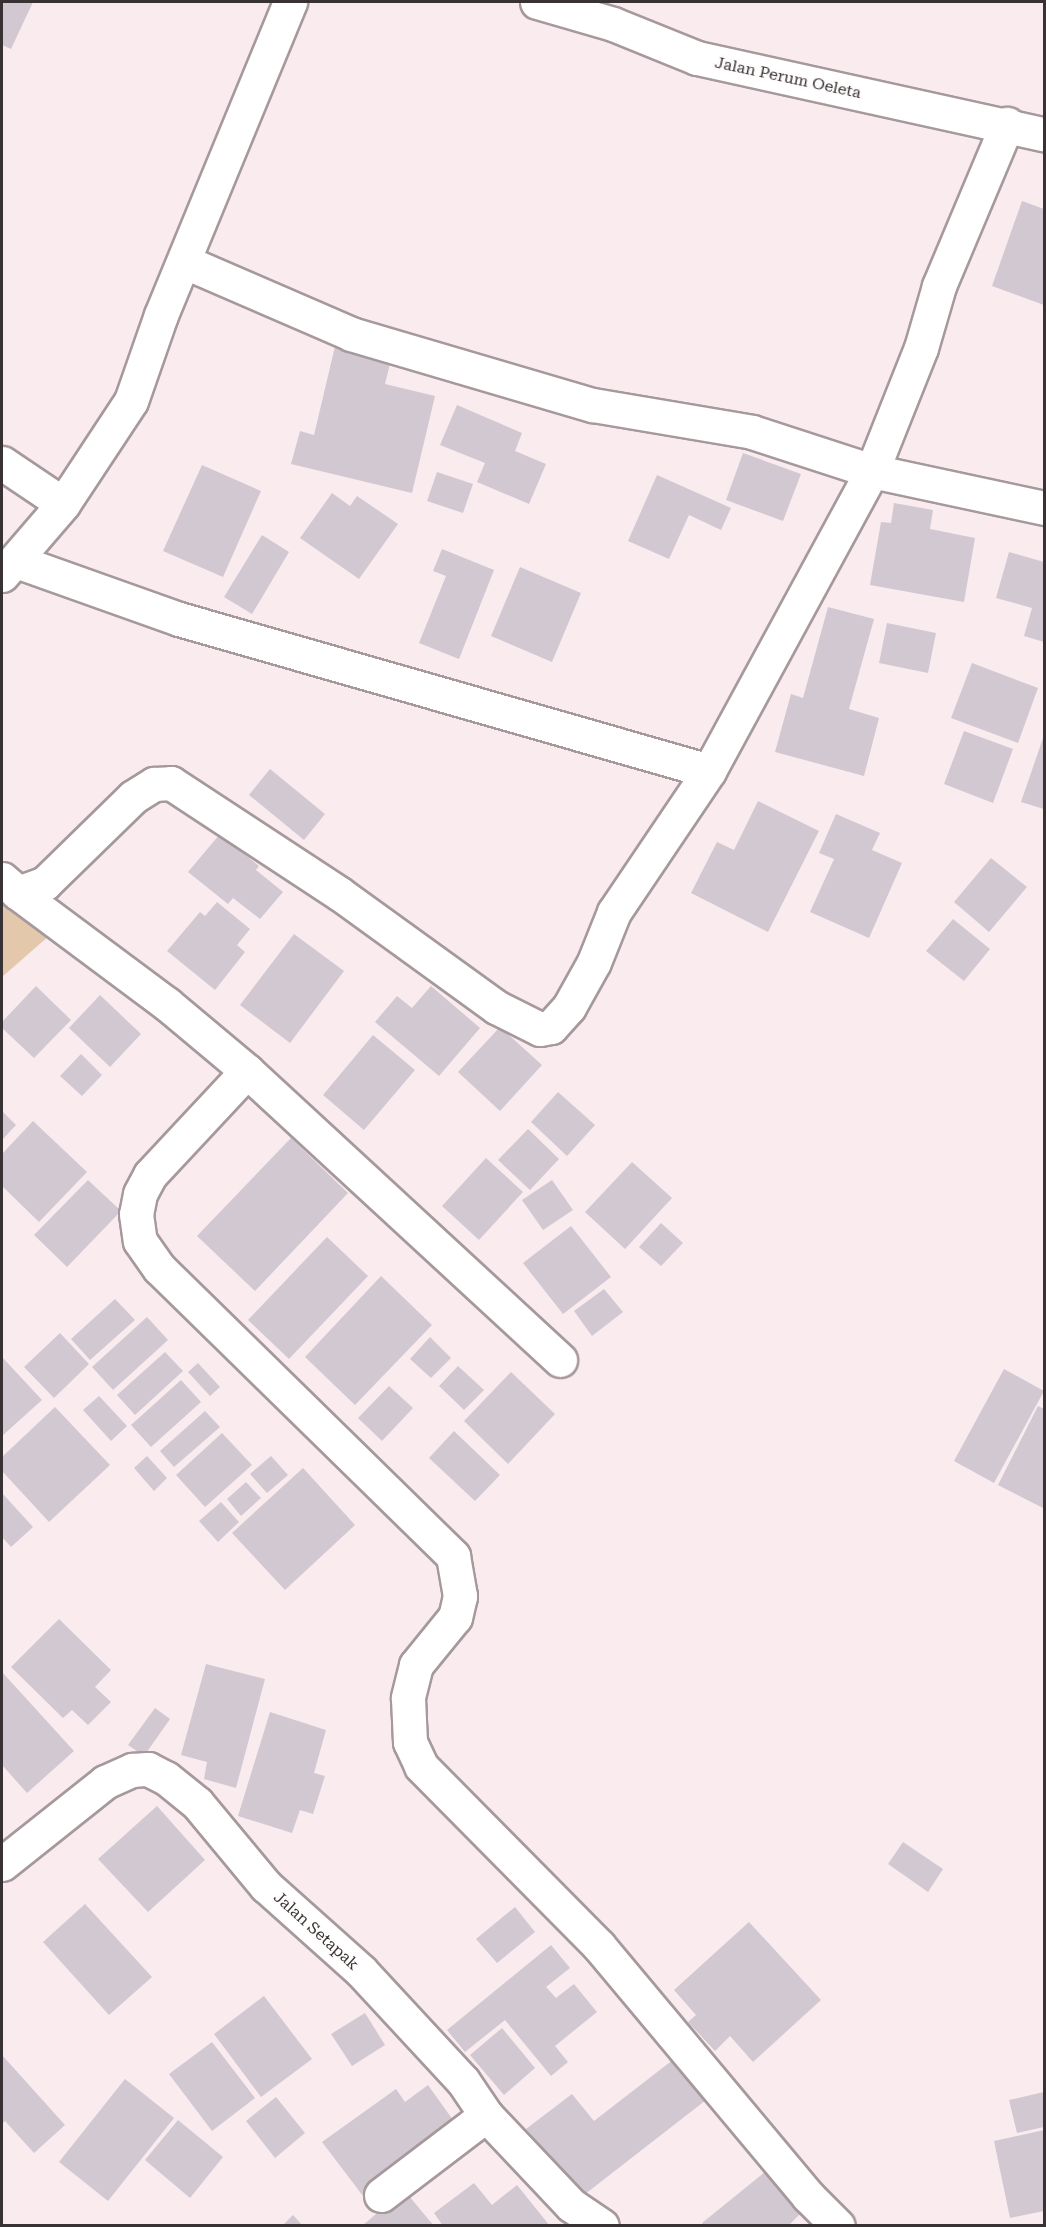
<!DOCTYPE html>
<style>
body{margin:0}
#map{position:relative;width:1046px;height:2227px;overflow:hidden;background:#faebef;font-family:"Roboto Serif",serif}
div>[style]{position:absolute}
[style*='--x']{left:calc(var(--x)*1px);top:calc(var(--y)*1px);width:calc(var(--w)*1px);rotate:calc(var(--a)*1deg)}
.green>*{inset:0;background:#e3c8ab}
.building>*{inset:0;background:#d2c8d2}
.roads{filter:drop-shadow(2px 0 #a6999c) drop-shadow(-2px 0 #a6999c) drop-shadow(0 2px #a6999c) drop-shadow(0 -2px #a6999c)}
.minor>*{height:33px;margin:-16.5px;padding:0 16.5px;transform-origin:16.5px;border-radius:16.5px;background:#fff}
span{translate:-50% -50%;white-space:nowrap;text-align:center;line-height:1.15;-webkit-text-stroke:4.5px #fffcfc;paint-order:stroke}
.street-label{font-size:16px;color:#383234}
.frame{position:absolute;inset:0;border:3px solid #383234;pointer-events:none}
</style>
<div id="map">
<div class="green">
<i style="clip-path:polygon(2px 896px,50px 935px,2px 977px)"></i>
</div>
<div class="building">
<i style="clip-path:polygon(2px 2px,33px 2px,11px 49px,2px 45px)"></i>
<i style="clip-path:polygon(1022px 201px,1044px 209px,1044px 305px,992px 286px)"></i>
<i style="clip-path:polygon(337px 338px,393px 352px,385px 384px,435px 396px,412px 493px,291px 464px,300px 431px,314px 435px)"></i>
<i style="clip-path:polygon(457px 405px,522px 433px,515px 451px,546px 464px,529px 504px,477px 482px,485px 463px,440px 445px)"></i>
<i style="clip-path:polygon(743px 453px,801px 474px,783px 521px,726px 500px)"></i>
<i style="clip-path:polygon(202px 465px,261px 491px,223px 577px,163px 551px)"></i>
<i style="clip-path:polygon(437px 472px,473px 484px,463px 513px,427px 501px)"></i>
<i style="clip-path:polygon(657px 475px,731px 508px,721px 530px,689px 515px,669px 559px,628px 541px)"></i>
<i style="clip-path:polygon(332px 493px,350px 506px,357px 496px,398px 524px,359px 579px,300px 538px)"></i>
<i style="clip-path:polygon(894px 503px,933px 510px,930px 529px,975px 538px,964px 602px,870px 585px,881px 522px,891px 523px)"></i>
<i style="clip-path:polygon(262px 535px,289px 552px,252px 614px,224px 597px)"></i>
<i style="clip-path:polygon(442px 549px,494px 570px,459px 659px,419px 643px,446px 576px,433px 571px)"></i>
<i style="clip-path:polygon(1009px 552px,1044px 562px,1044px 642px,1024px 636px,1032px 608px,996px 598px)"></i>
<i style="clip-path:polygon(520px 567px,581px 593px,552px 662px,491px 636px)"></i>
<i style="clip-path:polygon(828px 607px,874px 619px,849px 709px,879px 718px,864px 776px,775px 752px,791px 694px,803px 698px)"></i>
<i style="clip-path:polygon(887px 623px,936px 633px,928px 673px,879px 663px)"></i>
<i style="clip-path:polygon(972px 663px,1038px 688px,1018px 743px,951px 718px)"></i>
<i style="clip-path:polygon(964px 731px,1013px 749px,993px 803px,944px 784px)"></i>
<i style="clip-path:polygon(1044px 735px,1044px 809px,1021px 802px)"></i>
<i style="clip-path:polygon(270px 769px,325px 814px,304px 840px,249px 795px)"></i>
<i style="clip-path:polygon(758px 801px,819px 831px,768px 932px,691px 893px,717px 842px,734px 850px)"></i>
<i style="clip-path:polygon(836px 814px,880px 833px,872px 850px,902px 863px,869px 938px,810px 912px,834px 859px,819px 853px)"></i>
<i style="clip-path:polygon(220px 834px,259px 866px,256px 870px,283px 892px,260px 919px,233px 898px,228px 904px,188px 872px)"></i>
<i style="clip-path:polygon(991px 858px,1027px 887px,989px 932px,954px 902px)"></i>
<i style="clip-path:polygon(217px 902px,250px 929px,237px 945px,245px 952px,215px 990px,167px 951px,200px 912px,205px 916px)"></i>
<i style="clip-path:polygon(953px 919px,990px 949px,964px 981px,926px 951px)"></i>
<i style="clip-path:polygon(294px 934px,344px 971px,290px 1043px,240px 1005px)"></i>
<i style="clip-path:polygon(36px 986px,71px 1020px,34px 1058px,2px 1028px,2px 1022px)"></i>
<i style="clip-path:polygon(431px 986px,480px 1028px,439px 1076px,375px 1022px,397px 996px,412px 1008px)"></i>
<i style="clip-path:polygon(100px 995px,141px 1034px,110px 1067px,69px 1028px)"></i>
<i style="clip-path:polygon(500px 1027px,542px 1065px,500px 1111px,458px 1072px)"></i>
<i style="clip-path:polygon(373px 1035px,415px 1070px,364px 1130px,323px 1095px)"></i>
<i style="clip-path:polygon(81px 1054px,102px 1075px,82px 1096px,60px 1076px)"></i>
<i style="clip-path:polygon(558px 1092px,595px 1125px,567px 1156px,531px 1122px)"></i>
<i style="clip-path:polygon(2px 1111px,16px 1125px,2px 1140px)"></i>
<i style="clip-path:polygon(33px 1121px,87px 1172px,39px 1222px,2px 1186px,2px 1154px)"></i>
<i style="clip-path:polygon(528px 1129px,559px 1159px,530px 1190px,498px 1160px)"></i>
<i style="clip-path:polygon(291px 1138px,348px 1193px,255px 1291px,197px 1236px)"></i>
<i style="clip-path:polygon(486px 1158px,523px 1192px,479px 1240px,442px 1206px)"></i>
<i style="clip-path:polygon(632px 1162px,672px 1198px,625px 1249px,585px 1212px)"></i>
<i style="clip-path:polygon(88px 1180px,121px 1211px,67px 1267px,34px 1235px)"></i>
<i style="clip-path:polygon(552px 1180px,573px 1210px,543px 1230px,522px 1200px)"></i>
<i style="clip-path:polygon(661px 1223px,683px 1243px,661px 1266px,639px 1247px)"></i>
<i style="clip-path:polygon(571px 1226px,611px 1277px,563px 1314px,523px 1263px)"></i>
<i style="clip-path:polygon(327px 1237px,368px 1276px,289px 1359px,248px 1320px)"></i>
<i style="clip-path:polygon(381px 1276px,432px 1325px,355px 1405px,305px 1357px)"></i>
<i style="clip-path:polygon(604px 1289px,623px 1312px,592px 1336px,574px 1311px)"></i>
<i style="clip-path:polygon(115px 1299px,135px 1320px,90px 1360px,71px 1339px)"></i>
<i style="clip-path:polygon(147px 1317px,168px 1340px,113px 1390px,92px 1367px)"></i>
<i style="clip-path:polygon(60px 1333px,89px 1364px,54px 1398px,24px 1367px)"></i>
<i style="clip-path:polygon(430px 1337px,451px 1358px,431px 1378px,410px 1359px)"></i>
<i style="clip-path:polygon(165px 1352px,183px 1371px,135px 1415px,117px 1395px)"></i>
<i style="clip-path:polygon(2px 1357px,42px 1400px,2px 1436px)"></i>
<i style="clip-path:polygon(198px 1363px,220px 1387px,210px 1396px,188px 1372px)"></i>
<i style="clip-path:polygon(458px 1366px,484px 1390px,464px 1410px,439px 1386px)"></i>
<i style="clip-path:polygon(1004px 1369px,1044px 1391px,994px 1483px,954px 1461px)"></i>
<i style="clip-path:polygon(511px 1372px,555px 1414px,508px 1464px,464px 1421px)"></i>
<i style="clip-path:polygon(181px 1380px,201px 1402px,151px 1447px,131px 1425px)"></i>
<i style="clip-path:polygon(389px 1386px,413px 1408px,382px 1441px,358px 1418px)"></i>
<i style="clip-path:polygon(99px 1396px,127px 1426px,111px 1441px,83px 1410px)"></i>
<i style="clip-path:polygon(1038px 1406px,1044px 1409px,1043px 1508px,998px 1485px)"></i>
<i style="clip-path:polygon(55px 1407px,110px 1465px,49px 1522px,2px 1471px,2px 1457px)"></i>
<i style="clip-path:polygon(205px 1411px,220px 1427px,174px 1467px,160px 1451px)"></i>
<i style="clip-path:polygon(454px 1431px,500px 1475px,475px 1501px,429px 1458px)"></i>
<i style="clip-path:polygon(222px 1433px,252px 1465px,205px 1507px,176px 1475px)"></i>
<i style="clip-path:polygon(147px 1456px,167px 1478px,154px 1491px,134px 1468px)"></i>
<i style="clip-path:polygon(271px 1456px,288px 1475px,267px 1493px,250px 1474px)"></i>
<i style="clip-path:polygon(303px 1468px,355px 1525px,285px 1590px,232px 1533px)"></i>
<i style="clip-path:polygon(246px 1482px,261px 1498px,241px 1516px,227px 1499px)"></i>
<i style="clip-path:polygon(2px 1493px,33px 1527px,11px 1547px,2px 1537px)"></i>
<i style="clip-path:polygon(221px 1502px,239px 1522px,218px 1542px,199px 1521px)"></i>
<i style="clip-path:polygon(59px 1619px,111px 1670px,95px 1687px,111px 1702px,88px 1725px,72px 1710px,63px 1718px,11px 1667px)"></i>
<i style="clip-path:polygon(206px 1664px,265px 1679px,236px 1788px,204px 1779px,207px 1762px,181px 1755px)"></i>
<i style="clip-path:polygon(2px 1672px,74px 1751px,27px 1793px,2px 1765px)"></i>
<i style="clip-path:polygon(155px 1708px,170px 1719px,144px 1756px,128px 1745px)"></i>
<i style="clip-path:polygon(270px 1712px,326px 1730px,314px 1773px,325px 1776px,313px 1814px,300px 1810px,292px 1833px,238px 1816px)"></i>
<i style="clip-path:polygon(157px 1806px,205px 1860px,148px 1912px,98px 1859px)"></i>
<i style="clip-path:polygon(903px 1842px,943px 1869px,928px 1892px,888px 1864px)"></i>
<i style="clip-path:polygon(85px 1904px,152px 1977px,109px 2015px,43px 1942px)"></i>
<i style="clip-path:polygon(515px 1907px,535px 1932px,497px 1963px,476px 1939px)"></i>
<i style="clip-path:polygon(749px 1922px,821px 2000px,753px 2062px,730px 2036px,715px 2051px,688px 2022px,696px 2015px,674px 1990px)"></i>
<i style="clip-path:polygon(551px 1945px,570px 1968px,546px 1987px,556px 1998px,574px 1984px,597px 2012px,555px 2046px,568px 2062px,551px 2076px,505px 2020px,465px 2052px,447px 2030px)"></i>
<i style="clip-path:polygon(264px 1996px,312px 2059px,261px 2097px,214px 2034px)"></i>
<i style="clip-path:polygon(365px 2013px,385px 2045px,352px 2066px,331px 2034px)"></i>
<i style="clip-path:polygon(502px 2028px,535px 2068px,504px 2095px,470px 2055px)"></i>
<i style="clip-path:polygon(212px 2042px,255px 2098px,212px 2131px,169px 2074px)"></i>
<i style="clip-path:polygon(2px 2055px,65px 2125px,34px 2153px,5px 2121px,2px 2124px)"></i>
<i style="clip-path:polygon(674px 2059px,706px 2100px,580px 2198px,526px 2129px,572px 2094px,594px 2121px)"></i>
<i style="clip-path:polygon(125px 2079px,174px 2118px,108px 2201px,59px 2162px)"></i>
<i style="clip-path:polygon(428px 2085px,458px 2127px,363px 2196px,322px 2142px,396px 2089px,405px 2102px)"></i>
<i style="clip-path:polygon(1044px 2092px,1044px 2127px,1017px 2133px,1009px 2100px)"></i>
<i style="clip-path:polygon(276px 2097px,305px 2133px,275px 2158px,246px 2121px)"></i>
<i style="clip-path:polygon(178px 2120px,223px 2157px,190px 2198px,145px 2160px)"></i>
<i style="clip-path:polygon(1044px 2130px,1044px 2211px,1010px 2218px,994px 2141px)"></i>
<i style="clip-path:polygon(766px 2171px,801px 2213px,790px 2224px,791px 2226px,704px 2226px,702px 2223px)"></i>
<i style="clip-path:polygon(474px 2183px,492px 2205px,517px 2185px,550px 2226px,443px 2226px,434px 2213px)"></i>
<i style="clip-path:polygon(404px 2190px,434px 2226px,362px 2226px)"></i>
<i style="clip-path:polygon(293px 2215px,303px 2226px,282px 2226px)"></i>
</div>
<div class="roads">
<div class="minor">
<i style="--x:537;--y:2;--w:79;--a:16.1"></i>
<i style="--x:613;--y:24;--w:91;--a:22"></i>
<i style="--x:697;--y:58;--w:355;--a:12.4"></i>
<i style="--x:185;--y:262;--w:181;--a:23.4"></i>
<i style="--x:351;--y:334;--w:252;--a:16.4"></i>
<i style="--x:593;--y:405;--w:161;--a:9.6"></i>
<i style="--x:752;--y:432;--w:126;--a:18"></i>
<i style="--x:872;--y:471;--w:176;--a:12.1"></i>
<i style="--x:2;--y:463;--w:73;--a:33.9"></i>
<i style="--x:16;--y:561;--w:173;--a:19.6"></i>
<i style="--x:179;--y:619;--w:551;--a:16"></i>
<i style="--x:2;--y:575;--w:94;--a:-49.3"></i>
<i style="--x:63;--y:504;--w:123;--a:-56.6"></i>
<i style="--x:131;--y:401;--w:91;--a:-70.8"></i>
<i style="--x:161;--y:315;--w:339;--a:-67.6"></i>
<i style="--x:2;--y:879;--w:21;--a:41"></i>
<i style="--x:18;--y:893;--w:29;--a:-20"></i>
<i style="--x:45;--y:883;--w:123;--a:-44.3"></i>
<i style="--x:133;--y:797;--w:25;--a:-32"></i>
<i style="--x:154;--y:784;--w:17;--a:-3"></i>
<i style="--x:171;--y:783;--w:202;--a:33.3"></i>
<i style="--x:340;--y:894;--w:193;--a:35.9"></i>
<i style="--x:496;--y:1007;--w:49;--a:26.6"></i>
<i style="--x:540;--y:1029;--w:11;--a:-10"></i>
<i style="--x:551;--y:1027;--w:27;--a:-48"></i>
<i style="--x:569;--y:1007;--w:51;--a:-60.9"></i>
<i style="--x:594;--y:962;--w:54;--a:-68.2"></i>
<i style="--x:614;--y:912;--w:170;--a:-56"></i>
<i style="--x:709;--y:771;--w:341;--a:-61.5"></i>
<i style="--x:872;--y:471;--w:132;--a:-68.3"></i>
<i style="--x:921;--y:348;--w:65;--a:-73.8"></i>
<i style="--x:939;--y:286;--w:176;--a:-67.2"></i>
<i style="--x:18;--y:893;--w:186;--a:36.7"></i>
<i style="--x:167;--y:1004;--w:104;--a:39.9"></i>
<i style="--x:247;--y:1071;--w:426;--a:42.7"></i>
<i style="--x:247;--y:1071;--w:142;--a:133"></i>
<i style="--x:150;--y:1175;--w:21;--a:118"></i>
<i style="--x:140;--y:1194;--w:20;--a:101"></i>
<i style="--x:136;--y:1214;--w:27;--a:82"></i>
<i style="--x:140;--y:1241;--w:33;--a:55"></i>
<i style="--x:159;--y:1268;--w:412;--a:44.4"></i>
<i style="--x:453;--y:1556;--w:41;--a:80.1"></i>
<i style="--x:460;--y:1596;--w:22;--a:103"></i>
<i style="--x:455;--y:1617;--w:62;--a:129.1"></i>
<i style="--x:416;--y:1665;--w:34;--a:104"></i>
<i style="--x:408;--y:1698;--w:44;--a:87.4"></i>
<i style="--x:410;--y:1742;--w:26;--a:65"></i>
<i style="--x:421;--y:1766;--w:253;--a:45.3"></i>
<i style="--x:599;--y:1946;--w:326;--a:50.1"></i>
<i style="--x:808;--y:2196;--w:42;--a:45"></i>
<i style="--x:2;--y:1864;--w:132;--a:-38.5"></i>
<i style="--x:105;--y:1782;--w:30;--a:-24"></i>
<i style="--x:132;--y:1770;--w:16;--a:-4"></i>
<i style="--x:148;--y:1769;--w:20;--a:27"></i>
<i style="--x:166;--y:1778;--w:40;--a:39"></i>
<i style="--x:197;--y:1803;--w:108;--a:50.3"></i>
<i style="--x:266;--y:1886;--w:127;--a:41.8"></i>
<i style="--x:361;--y:1971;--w:150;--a:47.2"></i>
<i style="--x:463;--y:2081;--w:41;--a:55.9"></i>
<i style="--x:486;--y:2115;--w:124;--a:46.6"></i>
<i style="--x:571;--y:2205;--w:37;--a:34"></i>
<i style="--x:381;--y:2195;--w:132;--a:-37.3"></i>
</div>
</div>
<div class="street-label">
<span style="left:788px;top:78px;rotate:12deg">Jalan Perum Oeleta</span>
<span style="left:316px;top:1931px;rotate:42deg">Jalan Setapak</span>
</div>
<div class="frame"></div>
</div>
